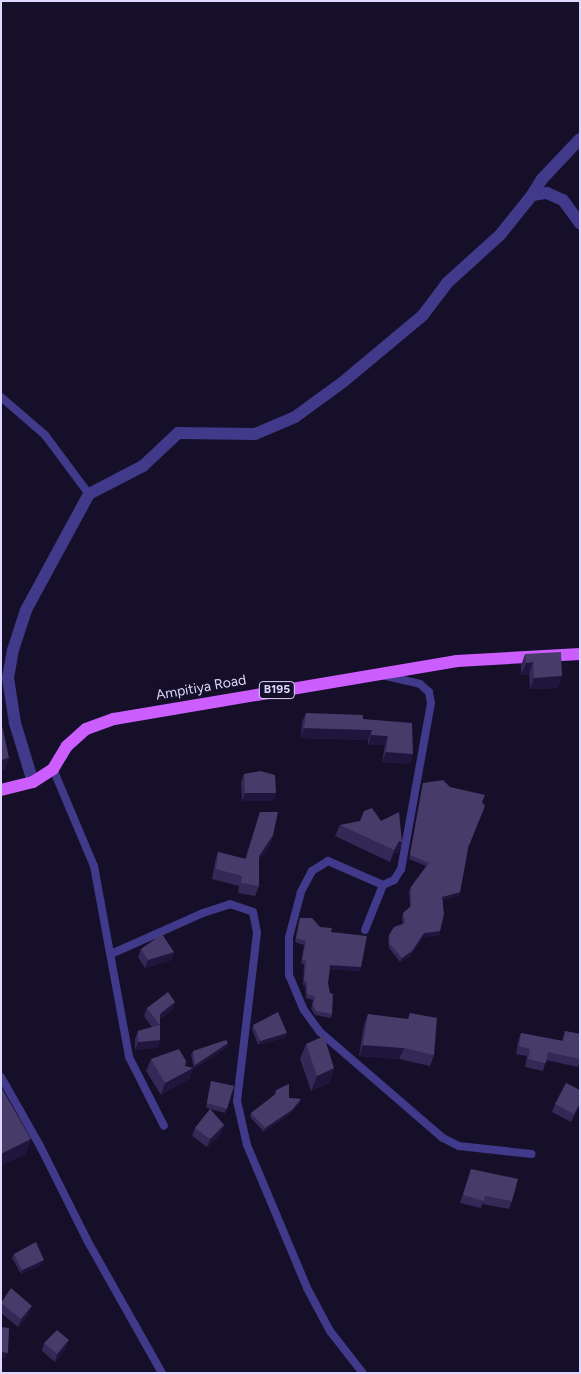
<!DOCTYPE html>
<style>
body{margin:0}
#map{position:relative;width:581px;height:1374px;overflow:hidden;background:#150f29;font-family:Figtree,sans-serif}
div>[style]{position:absolute}
[style*='--x']{left:calc(var(--x)*1px);top:calc(var(--y)*1px);width:calc(var(--w)*1px);rotate:calc(var(--a)*1deg)}
.service>*{height:8px;margin:-4px;padding:0 4px;transform-origin:4px;border-radius:4px;background:#413989}
.minor>*{height:12px;margin:-6px;padding:0 6px;transform-origin:6px;border-radius:6px;background:#413989}
.primary>*{height:12px;margin:-6px;padding:0 6px;transform-origin:6px;border-radius:6px;background:#cc5eff}
.wall>*{inset:0;background:#342857}
.shaded-wall>*{inset:0;background:#20163d}
.building>*{inset:0;background:#463b69}
span{translate:-50% -50%;white-space:nowrap;text-align:center;line-height:1.15;-webkit-text-stroke:5px #150f29;paint-order:stroke}
.shield-label span{padding:1px 4px;background:#150f29;border:1px solid;border-radius:4px;-webkit-text-stroke-width:0}
.shield-label{font-size:12px;color:#ded7ff;font-weight:700}
.street-label{font-size:14px;color:#ded7ff}
.frame{position:absolute;inset:0;border:2px solid #ded7ff;pointer-events:none}
</style>
<div id="map">
<div class="service">
<i style="--x:1;--y:397;--w:58;--a:40.8"></i>
<i style="--x:45;--y:435;--w:74;--a:53.3"></i>
<i style="--x:386;--y:676;--w:35;--a:13"></i>
<i style="--x:420;--y:684;--w:12;--a:42"></i>
<i style="--x:429;--y:692;--w:11;--a:80"></i>
<i style="--x:431;--y:703;--w:169;--a:100.2"></i>
<i style="--x:401;--y:869;--w:13;--a:122"></i>
<i style="--x:394;--y:880;--w:12;--a:156"></i>
<i style="--x:383;--y:885;--w:60;--a:-156.4"></i>
<i style="--x:328;--y:861;--w:19;--a:148"></i>
<i style="--x:312;--y:871;--w:24;--a:118"></i>
<i style="--x:301;--y:892;--w:47;--a:104.9"></i>
<i style="--x:289;--y:937;--w:38;--a:90"></i>
<i style="--x:289;--y:975;--w:38;--a:67"></i>
<i style="--x:304;--y:1010;--w:27;--a:54"></i>
<i style="--x:320;--y:1032;--w:162;--a:40.8"></i>
<i style="--x:443;--y:1138;--w:18;--a:27"></i>
<i style="--x:459;--y:1146;--w:73;--a:6.3"></i>
<i style="--x:53;--y:769;--w:105;--a:67.1"></i>
<i style="--x:94;--y:866;--w:194;--a:79.6"></i>
<i style="--x:129;--y:1057;--w:77;--a:63.1"></i>
<i style="--x:365;--y:930;--w:48;--a:-68.2"></i>
<i style="--x:111;--y:954;--w:101;--a:-24"></i>
<i style="--x:203;--y:913;--w:28;--a:-18"></i>
<i style="--x:230;--y:904;--w:24;--a:19"></i>
<i style="--x:253;--y:912;--w:21;--a:79"></i>
<i style="--x:257;--y:933;--w:169;--a:96.8"></i>
<i style="--x:237;--y:1101;--w:45;--a:77.2"></i>
<i style="--x:247;--y:1145;--w:155;--a:67.2"></i>
<i style="--x:307;--y:1288;--w:49;--a:61.9"></i>
<i style="--x:330;--y:1331;--w:52;--a:52"></i>
<i style="--x:1;--y:1077;--w:79;--a:60.5"></i>
<i style="--x:40;--y:1146;--w:105;--a:63.4"></i>
<i style="--x:87;--y:1240;--w:153;--a:60.6"></i>
</div>
<div class="minor">
<i style="--x:532;--y:195;--w:19;--a:-58"></i>
<i style="--x:542;--y:179;--w:55;--a:-46.5"></i>
<i style="--x:33;--y:782;--w:62;--a:-107"></i>
<i style="--x:15;--y:723;--w:46;--a:-98.8"></i>
<i style="--x:8;--y:678;--w:28;--a:-80"></i>
<i style="--x:13;--y:650;--w:42;--a:-72"></i>
<i style="--x:26;--y:610;--w:132;--a:-61.5"></i>
<i style="--x:89;--y:494;--w:61;--a:-27.4"></i>
<i style="--x:143;--y:466;--w:48;--a:-43.3"></i>
<i style="--x:178;--y:433;--w:77;--a:0.7"></i>
<i style="--x:255;--y:434;--w:43;--a:-23"></i>
<i style="--x:295;--y:417;--w:59;--a:-36.1"></i>
<i style="--x:343;--y:382;--w:104;--a:-39.9"></i>
<i style="--x:423;--y:315;--w:40;--a:-53"></i>
<i style="--x:447;--y:283;--w:72;--a:-42.2"></i>
<i style="--x:500;--y:235;--w:51;--a:-51.3"></i>
<i style="--x:532;--y:195;--w:15;--a:-8"></i>
<i style="--x:547;--y:193;--w:17;--a:24"></i>
<i style="--x:563;--y:200;--w:29;--a:54"></i>
</div>
<div class="primary">
<i style="--x:1;--y:790;--w:33;--a:-14"></i>
<i style="--x:33;--y:782;--w:24;--a:-33"></i>
<i style="--x:53;--y:769;--w:27;--a:-59"></i>
<i style="--x:67;--y:746;--w:25;--a:-42"></i>
<i style="--x:86;--y:729;--w:30;--a:-20"></i>
<i style="--x:114;--y:719;--w:348;--a:-9.6"></i>
<i style="--x:457;--y:661;--w:123;--a:-3.3"></i>
</div>
<div class="wall">
<i style="clip-path:polygon(525px 654px,558px 688px,530px 689px,529px 674px,521px 675px,521px 666px)"></i>
<i style="clip-path:polygon(306px 713px,363px 719px,413px 754px,409px 764px,382px 762px,385px 745px,368px 745px,368px 740px,301px 738px,302px 722px)"></i>
<i style="clip-path:polygon(244px 774px,273px 801px,242px 801px,241px 782px)"></i>
<i style="clip-path:polygon(423px 783px,468px 849px,460px 892px,458px 896px,443px 900px,440px 931px,439px 935px,423px 937px,411px 955px,400px 962px,389px 948px,388px 939px,389px 935px,403px 924px,402px 917px,403px 913px,410px 907px,409px 891px,411px 887px,426px 866px,409px 859px,422px 787px)"></i>
<i style="clip-path:polygon(260px 812px,273px 835px,270px 845px,259px 860px,259px 886px,255px 896px,238px 893px,239px 886px,212px 879px,215px 862px,218px 852px,245px 859px)"></i>
<i style="clip-path:polygon(381px 821px,402px 842px,398px 853px,394px 853px,390px 862px,335px 836px,340px 825px)"></i>
<i style="clip-path:polygon(300px 918px,331px 932px,361px 967px,359px 971px,330px 969px,328px 983px,332px 1014px,331px 1018px,315px 1015px,311px 1009px,313px 1000px,306px 998px,305px 985px,303px 985px,304px 964px,301px 964px,304px 945px,295px 942px)"></i>
<i style="clip-path:polygon(141px 949px,174px 952px,171px 960px,145px 968px,138px 957px)"></i>
<i style="clip-path:polygon(175px 1002px,172px 1010px,160px 1019px,160px 1040px,157px 1048px,135px 1050px,135px 1039px,138px 1031px,152px 1027px,144px 1016px,147px 1008px)"></i>
<i style="clip-path:polygon(368px 1014px,434px 1055px,430px 1066px,399px 1059px,359px 1056px,364px 1025px)"></i>
<i style="clip-path:polygon(253px 1025px,286px 1037px,258px 1045px,252px 1029px)"></i>
<i style="clip-path:polygon(565px 1031px,580px 1034px,580px 1061px,578px 1067px,546px 1060px,543px 1071px,525px 1067px,527px 1056px,516px 1054px,518px 1041px,521px 1033px,562px 1041px)"></i>
<i style="clip-path:polygon(306px 1044px,334px 1068px,329px 1083px,311px 1091px,300px 1059px)"></i>
<i style="clip-path:polygon(227px 1047px,194px 1069px,191px 1055px,193px 1051px)"></i>
<i style="clip-path:polygon(151px 1059px,185px 1066px,193px 1068px,189px 1079px,161px 1095px,146px 1071px)"></i>
<i style="clip-path:polygon(211px 1081px,234px 1086px,225px 1113px,210px 1109px,224px 1125px,221px 1133px,207px 1147px,192px 1136px,195px 1128px,210px 1109px,206px 1107px)"></i>
<i style="clip-path:polygon(276px 1090px,289px 1098px,301px 1099px,299px 1103px,290px 1114px,264px 1132px,250px 1117px,251px 1113px,274px 1095px)"></i>
<i style="clip-path:polygon(555px 1104px,580px 1105px,571px 1122px,552px 1112px)"></i>
<i style="clip-path:polygon(471px 1169px,512px 1201px,509px 1209px,482px 1204px,481px 1208px,460px 1203px)"></i>
<i style="clip-path:polygon(14px 1254px,42px 1264px,21px 1274px,12px 1258px)"></i>
<i style="clip-path:polygon(1px 1302px,29px 1314px,18px 1327px,1px 1313px)"></i>
<i style="clip-path:polygon(44px 1343px,66px 1348px,55px 1362px,42px 1351px)"></i>
</div>
<div class="shaded-wall">
<i style="clip-path:polygon(533px 662px,529px 674px,521px 675px,526px 663px)"></i>
<i style="clip-path:polygon(562px 676px,558px 688px,530px 689px,534px 678px)"></i>
<i style="clip-path:polygon(304px 728px,372px 730px,368px 740px,301px 738px)"></i>
<i style="clip-path:polygon(371px 735px,388px 736px,385px 745px,368px 745px)"></i>
<i style="clip-path:polygon(386px 752px,413px 754px,409px 764px,382px 762px)"></i>
<i style="clip-path:polygon(9px 758px,5px 770px,1px 770px,1px 760px)"></i>
<i style="clip-path:polygon(245px 793px,276px 793px,273px 801px,242px 801px)"></i>
<i style="clip-path:polygon(273px 835px,270px 845px,256px 865px,259px 856px)"></i>
<i style="clip-path:polygon(399px 841px,402px 842px,398px 853px,394px 853px,390px 862px,394px 850px)"></i>
<i style="clip-path:polygon(460px 892px,458px 896px,441px 901px,442px 897px)"></i>
<i style="clip-path:polygon(440px 931px,439px 935px,423px 937px,411px 955px,400px 962px,402px 958px,424px 933px)"></i>
<i style="clip-path:polygon(174px 952px,171px 960px,145px 968px,148px 960px)"></i>
<i style="clip-path:polygon(330px 965px,361px 967px,359px 971px,328px 969px)"></i>
<i style="clip-path:polygon(175px 1002px,172px 1010px,157px 1022px,160px 1014px)"></i>
<i style="clip-path:polygon(287px 1033px,286px 1037px,258px 1045px,260px 1041px)"></i>
<i style="clip-path:polygon(160px 1040px,157px 1048px,135px 1050px,138px 1042px)"></i>
<i style="clip-path:polygon(228px 1043px,227px 1047px,194px 1069px,195px 1065px)"></i>
<i style="clip-path:polygon(363px 1045px,404px 1048px,399px 1059px,359px 1056px)"></i>
<i style="clip-path:polygon(193px 1068px,189px 1079px,161px 1095px,165px 1083px)"></i>
<i style="clip-path:polygon(334px 1068px,329px 1083px,311px 1091px,317px 1076px)"></i>
<i style="clip-path:polygon(301px 1099px,299px 1103px,290px 1114px,264px 1132px,265px 1128px)"></i>
<i style="clip-path:polygon(580px 1103px,580px 1105px,571px 1122px,574px 1114px)"></i>
<i style="clip-path:polygon(224px 1125px,221px 1133px,207px 1147px,210px 1139px)"></i>
<i style="clip-path:polygon(31px 1139px,26px 1154px,1px 1166px,1px 1154px)"></i>
<i style="clip-path:polygon(44px 1260px,42px 1264px,21px 1274px,22px 1270px)"></i>
<i style="clip-path:polygon(32px 1306px,29px 1314px,18px 1327px,21px 1319px)"></i>
<i style="clip-path:polygon(69px 1340px,66px 1348px,55px 1362px,57px 1354px)"></i>
<i style="clip-path:polygon(1px 1352px,8px 1353px,6px 1358px,1px 1358px)"></i>
</div>
<div class="building">
<i style="clip-path:polygon(561px 652px,562px 676px,534px 678px,533px 662px,526px 663px,525px 654px)"></i>
<i style="clip-path:polygon(306px 713px,363px 715px,363px 719px,412px 723px,413px 754px,386px 752px,388px 736px,371px 735px,372px 730px,304px 728px)"></i>
<i style="clip-path:polygon(1px 721px,9px 758px,1px 760px)"></i>
<i style="clip-path:polygon(260px 771px,275px 775px,276px 793px,245px 793px,244px 774px)"></i>
<i style="clip-path:polygon(443px 780px,450px 787px,485px 795px,482px 802px,485px 806px,468px 848px,460px 892px,442px 897px,444px 914px,440px 931px,424px 933px,412px 951px,402px 958px,390px 944px,389px 935px,394px 927px,405px 923px,403px 913px,411px 906px,411px 887px,429px 863px,410px 855px,423px 783px)"></i>
<i style="clip-path:polygon(372px 808px,381px 821px,399px 812px,402px 842px,399px 841px,394px 850px,340px 825px,360px 821px,364px 811px)"></i>
<i style="clip-path:polygon(260px 812px,278px 812px,273px 835px,259px 856px,259px 886px,241px 883px,242px 876px,216px 869px,218px 852px,246px 859px)"></i>
<i style="clip-path:polygon(300px 918px,312px 918px,320px 927px,332px 928px,331px 932px,367px 936px,361px 967px,330px 965px,328px 983px,330px 993px,333px 994px,332px 1014px,316px 1011px,313px 1005px,315px 996px,307px 994px,307px 982px,304px 981px,306px 960px,302px 960px,306px 941px,296px 938px)"></i>
<i style="clip-path:polygon(162px 934px,174px 952px,148px 960px,141px 949px)"></i>
<i style="clip-path:polygon(168px 992px,175px 1002px,160px 1014px,160px 1040px,138px 1042px,138px 1031px,160px 1025px,147px 1008px)"></i>
<i style="clip-path:polygon(278px 1012px,287px 1033px,260px 1041px,253px 1025px)"></i>
<i style="clip-path:polygon(410px 1013px,437px 1018px,434px 1055px,404px 1048px,363px 1045px,368px 1014px,408px 1019px)"></i>
<i style="clip-path:polygon(565px 1031px,580px 1034px,580px 1059px,548px 1052px,546px 1063px,528px 1059px,530px 1049px,519px 1046px,521px 1033px,563px 1041px)"></i>
<i style="clip-path:polygon(324px 1036px,334px 1068px,317px 1076px,306px 1044px)"></i>
<i style="clip-path:polygon(226px 1040px,228px 1043px,195px 1065px,193px 1051px)"></i>
<i style="clip-path:polygon(179px 1049px,186px 1061px,185px 1066px,193px 1068px,165px 1083px,151px 1059px)"></i>
<i style="clip-path:polygon(211px 1081px,234px 1086px,227px 1109px,207px 1103px)"></i>
<i style="clip-path:polygon(566px 1083px,580px 1090px,580px 1103px,574px 1114px,555px 1104px)"></i>
<i style="clip-path:polygon(289px 1084px,289px 1098px,301px 1099px,292px 1110px,265px 1128px,251px 1113px,276px 1094px,276px 1090px)"></i>
<i style="clip-path:polygon(1px 1087px,31px 1139px,1px 1154px)"></i>
<i style="clip-path:polygon(210px 1109px,224px 1125px,210px 1139px,195px 1128px)"></i>
<i style="clip-path:polygon(471px 1169px,518px 1179px,512px 1201px,485px 1196px,484px 1201px,463px 1195px)"></i>
<i style="clip-path:polygon(36px 1242px,44px 1260px,22px 1270px,14px 1254px)"></i>
<i style="clip-path:polygon(11px 1288px,32px 1306px,21px 1319px,1px 1303px)"></i>
<i style="clip-path:polygon(1px 1327px,9px 1328px,8px 1353px,1px 1352px)"></i>
<i style="clip-path:polygon(57px 1330px,69px 1340px,57px 1354px,44px 1343px)"></i>
</div>
<div class="shield-label">
<span style="left:277px;top:690px">B195</span>
</div>
<div class="street-label">
<span style="left:201px;top:688px;rotate:-10deg">Ampitiya Road</span>
</div>
<div class="frame"></div>
</div>
